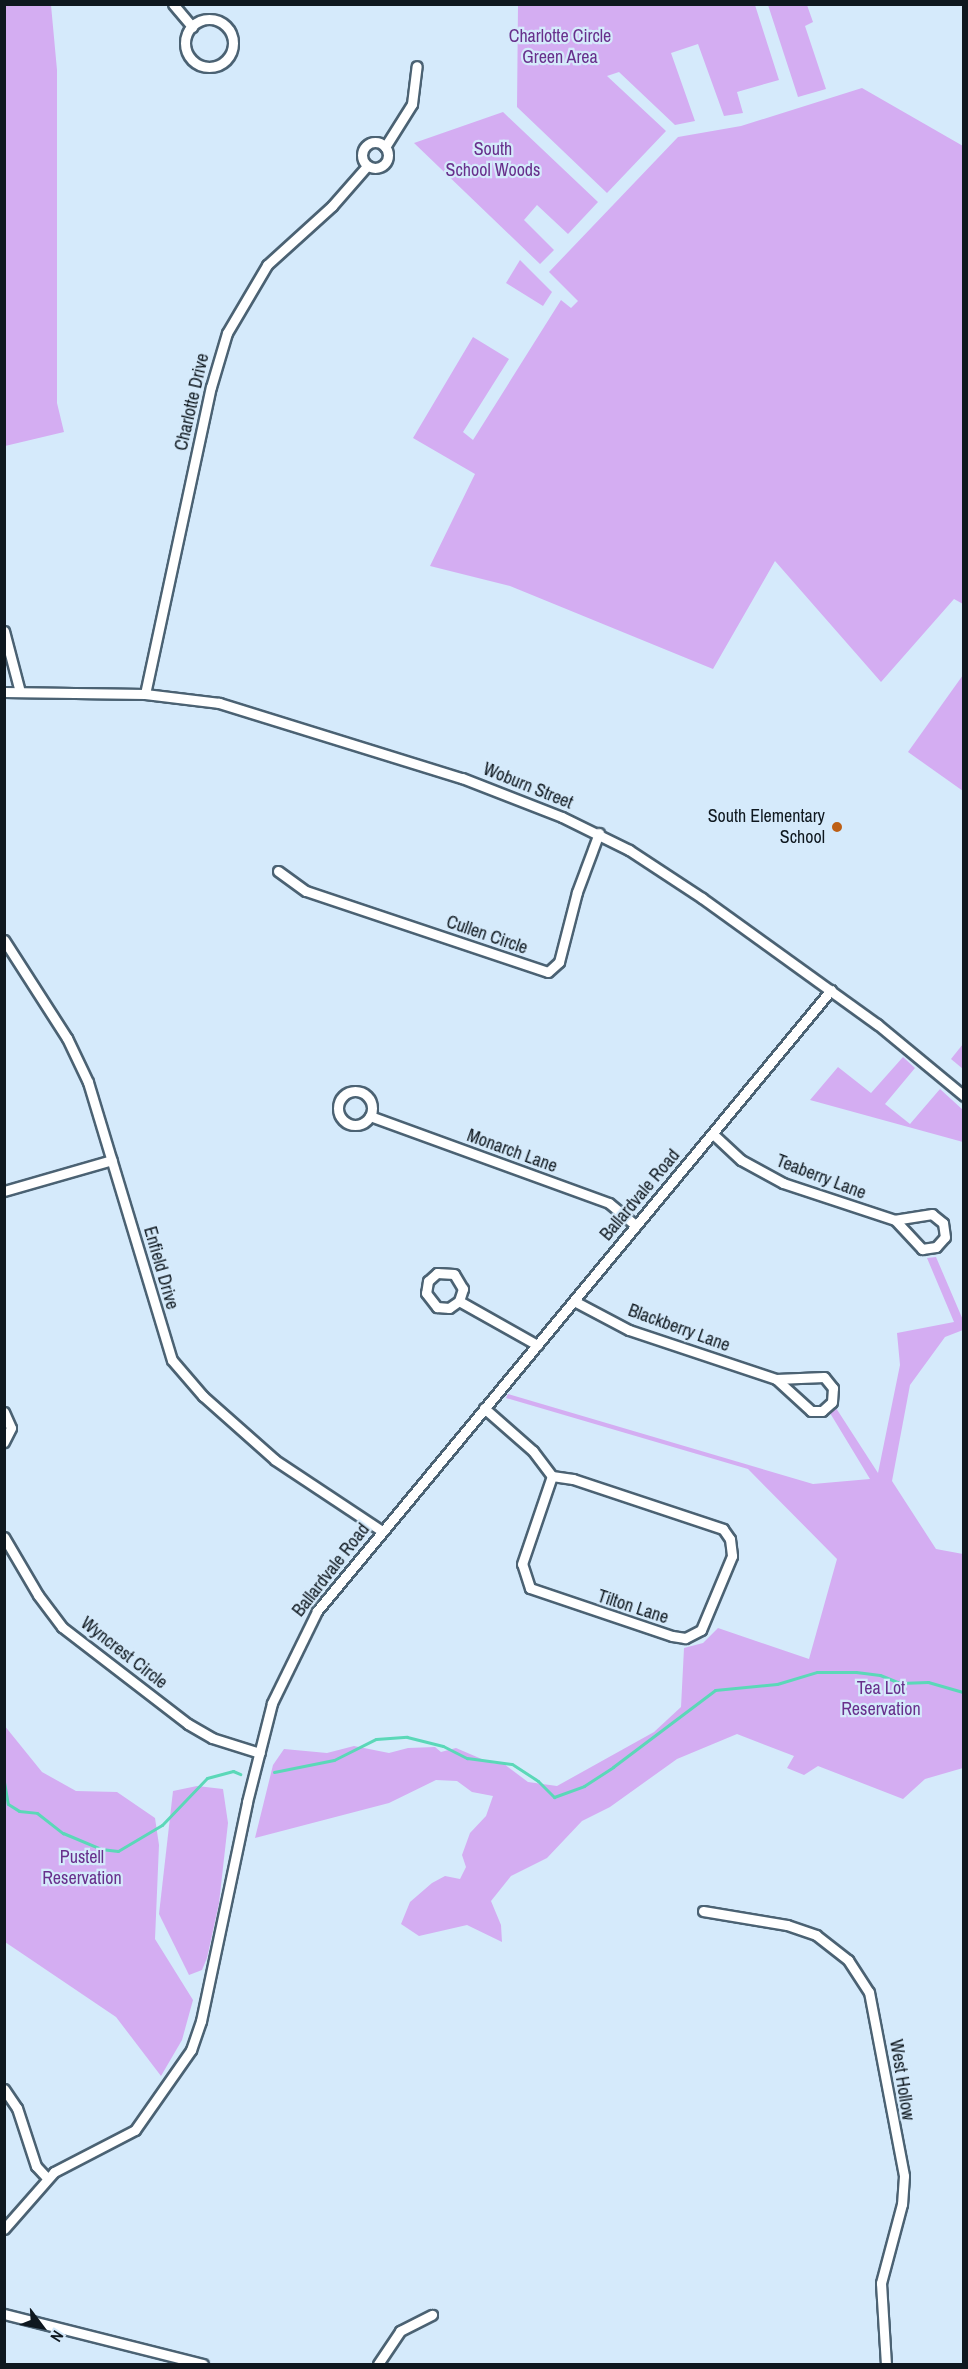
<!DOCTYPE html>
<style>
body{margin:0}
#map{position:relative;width:968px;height:2369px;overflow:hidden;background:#d5eafb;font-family:"Archivo Narrow",sans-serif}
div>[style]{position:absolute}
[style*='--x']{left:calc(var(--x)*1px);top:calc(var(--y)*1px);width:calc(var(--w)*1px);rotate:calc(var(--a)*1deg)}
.green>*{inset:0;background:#d4adf2}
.stream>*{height:3px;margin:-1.5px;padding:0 1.5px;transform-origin:1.5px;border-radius:1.5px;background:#5bd8b8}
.roads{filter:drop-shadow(2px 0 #4b6273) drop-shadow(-2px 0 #4b6273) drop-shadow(0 2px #4b6273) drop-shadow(0 -2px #4b6273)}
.minor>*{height:9px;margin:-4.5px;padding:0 4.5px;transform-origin:4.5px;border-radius:4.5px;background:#fff}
.minor>.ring{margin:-4.5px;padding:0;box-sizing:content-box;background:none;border:9px solid #fff;border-radius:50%}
.dots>*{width:16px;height:16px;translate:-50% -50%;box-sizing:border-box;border:3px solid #d5eafb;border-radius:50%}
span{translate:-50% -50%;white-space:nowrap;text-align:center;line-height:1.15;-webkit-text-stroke:4.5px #d5eafb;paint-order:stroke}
.park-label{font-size:18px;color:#68308c}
.street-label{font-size:18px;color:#0f181f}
.poi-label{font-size:18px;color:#0f181f}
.right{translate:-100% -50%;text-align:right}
.frame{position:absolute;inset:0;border:6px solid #0f181f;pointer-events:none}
.north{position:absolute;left:12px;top:2297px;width:60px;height:60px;-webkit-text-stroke:4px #d5eafb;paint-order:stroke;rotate:122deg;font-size:16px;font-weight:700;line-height:24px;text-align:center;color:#0f181f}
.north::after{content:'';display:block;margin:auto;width:21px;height:27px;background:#0f181f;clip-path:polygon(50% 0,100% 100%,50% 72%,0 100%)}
</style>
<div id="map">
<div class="green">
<i style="clip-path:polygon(4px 5px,51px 5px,57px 70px,57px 403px,64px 432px,5px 446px)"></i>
<i style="clip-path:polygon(518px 5px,755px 5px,779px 80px,737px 92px,743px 113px,724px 116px,698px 44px,671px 53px,695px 121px,675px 125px,619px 72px,607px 76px,666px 131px,607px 193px,517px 107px)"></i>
<i style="clip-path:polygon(768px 5px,807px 5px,813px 22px,805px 26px,826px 89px,798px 97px)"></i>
<i style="clip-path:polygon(862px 88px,963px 146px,963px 604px,954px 599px,881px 682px,775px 561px,713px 669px,510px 586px,430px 566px,475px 474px,413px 438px,473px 337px,509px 359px,463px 432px,473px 440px,561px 300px,571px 308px,578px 301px,549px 272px,678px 137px,741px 126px)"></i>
<i style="clip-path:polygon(503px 112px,598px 202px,568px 234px,537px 205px,524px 220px,554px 250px,540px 264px,414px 143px)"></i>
<i style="clip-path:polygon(520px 260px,552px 292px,543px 306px,506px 283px)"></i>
<i style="clip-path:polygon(963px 675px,964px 791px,963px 791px,908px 752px)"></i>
<i style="clip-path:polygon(963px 1044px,963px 1069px,951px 1059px)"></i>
<i style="clip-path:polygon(903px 1057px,915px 1068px,885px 1104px,910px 1124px,940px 1089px,963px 1110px,963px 1142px,810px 1100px,838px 1067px,871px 1093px)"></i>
<i style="clip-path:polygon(936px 1257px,963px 1320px,963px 1330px,945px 1337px,910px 1385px,892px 1481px,936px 1549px,963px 1554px,963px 1768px,925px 1779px,903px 1799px,818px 1766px,804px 1775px,787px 1768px,794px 1756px,737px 1734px,677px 1759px,610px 1807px,582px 1821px,547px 1858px,511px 1876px,491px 1901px,501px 1925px,502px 1942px,467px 1925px,419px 1936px,401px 1924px,410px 1902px,432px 1883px,445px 1876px,460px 1879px,466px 1867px,462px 1855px,470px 1833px,486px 1816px,493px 1796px,472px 1792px,457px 1781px,436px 1780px,389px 1803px,255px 1838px,273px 1765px,284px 1749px,327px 1753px,354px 1746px,389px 1753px,408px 1748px,435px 1747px,441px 1752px,456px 1748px,491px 1763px,504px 1764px,528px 1782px,557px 1786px,654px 1732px,681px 1707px,684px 1648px,703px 1643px,718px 1628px,809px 1659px,837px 1559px,748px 1469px,506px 1398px,508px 1394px,813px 1484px,870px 1479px,830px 1413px,836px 1408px,878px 1473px,900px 1365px,897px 1333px,954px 1322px,927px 1258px)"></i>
<i style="clip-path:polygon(4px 1725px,42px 1772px,76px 1791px,117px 1792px,155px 1818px,159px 1845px,155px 1939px,193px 2000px,182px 2040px,161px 2076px,116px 2017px,5px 1942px)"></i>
<i style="clip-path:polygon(197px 1786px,223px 1789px,228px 1823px,219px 1903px,207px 1958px,202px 1970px,189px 1975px,159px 1914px,173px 1791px)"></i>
</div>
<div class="stream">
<i style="--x:274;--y:1772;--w:61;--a:-11.3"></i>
<i style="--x:334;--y:1760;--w:47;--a:-26.6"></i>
<i style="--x:376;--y:1739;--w:31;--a:-4"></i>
<i style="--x:407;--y:1737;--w:37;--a:14"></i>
<i style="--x:443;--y:1746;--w:27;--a:27"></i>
<i style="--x:467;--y:1758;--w:45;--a:7.6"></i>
<i style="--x:512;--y:1764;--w:31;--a:33"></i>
<i style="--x:538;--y:1781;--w:23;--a:45"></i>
<i style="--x:554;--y:1797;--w:32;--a:-20"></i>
<i style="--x:584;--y:1786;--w:35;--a:-33"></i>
<i style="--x:613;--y:1767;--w:128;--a:-37"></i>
<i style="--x:715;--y:1690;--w:62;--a:-5.5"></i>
<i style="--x:777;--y:1684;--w:42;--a:-16.7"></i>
<i style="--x:817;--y:1672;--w:39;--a:0"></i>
<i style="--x:856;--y:1672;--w:24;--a:7"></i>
<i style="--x:880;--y:1675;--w:22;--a:22"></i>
<i style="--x:900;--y:1683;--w:28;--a:-2"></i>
<i style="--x:928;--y:1682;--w:37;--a:16"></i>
<i style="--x:4;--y:1782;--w:22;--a:80"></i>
<i style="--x:8;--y:1804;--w:13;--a:32"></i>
<i style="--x:19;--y:1811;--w:18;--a:6"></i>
<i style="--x:37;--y:1813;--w:33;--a:38"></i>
<i style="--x:63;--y:1833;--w:41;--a:22.8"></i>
<i style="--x:101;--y:1849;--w:17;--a:7"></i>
<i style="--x:118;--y:1851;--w:51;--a:-30.6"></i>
<i style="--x:162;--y:1825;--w:65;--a:-46.2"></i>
<i style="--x:207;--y:1778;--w:27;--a:-15"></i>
<i style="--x:233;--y:1771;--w:8;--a:23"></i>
</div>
<div class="roads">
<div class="minor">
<i style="--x:173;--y:4;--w:30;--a:50"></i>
<i class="ring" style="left:185px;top:19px;width:39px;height:39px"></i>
<i class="ring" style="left:362px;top:142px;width:17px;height:17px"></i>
<i style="--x:385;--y:147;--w:51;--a:-57.9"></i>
<i style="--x:412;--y:104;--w:38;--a:-83"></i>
<i style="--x:4;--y:631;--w:63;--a:75.3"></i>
<i style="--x:4;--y:692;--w:141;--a:0.8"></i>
<i style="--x:145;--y:694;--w:75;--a:6.9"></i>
<i style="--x:219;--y:703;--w:254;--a:17.2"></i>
<i style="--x:462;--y:778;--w:107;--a:21.3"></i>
<i style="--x:562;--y:817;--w:75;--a:26.2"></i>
<i style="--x:629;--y:850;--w:87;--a:33.3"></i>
<i style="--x:702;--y:898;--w:216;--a:35.8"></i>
<i style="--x:877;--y:1024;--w:113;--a:39.6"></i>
<i style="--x:145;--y:694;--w:314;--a:-77.9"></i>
<i style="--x:211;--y:387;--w:56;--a:-73.5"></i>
<i style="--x:227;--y:333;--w:79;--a:-59.5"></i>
<i style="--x:267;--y:265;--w:88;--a:-42.2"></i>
<i style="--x:332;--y:206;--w:53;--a:-48.8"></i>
<i style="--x:278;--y:871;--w:34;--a:36"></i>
<i style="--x:306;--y:891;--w:255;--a:18.5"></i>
<i style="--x:548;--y:972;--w:15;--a:-42"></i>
<i style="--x:559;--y:962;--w:72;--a:-75.6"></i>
<i style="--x:577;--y:892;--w:63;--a:-69.6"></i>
<i style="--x:4;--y:940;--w:117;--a:57.3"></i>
<i style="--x:67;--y:1038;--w:49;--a:64.5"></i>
<i style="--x:88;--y:1082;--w:290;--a:73.2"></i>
<i style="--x:172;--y:1360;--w:48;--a:49.3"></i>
<i style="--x:203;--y:1396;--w:96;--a:41.6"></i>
<i style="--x:275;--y:1460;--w:128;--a:33.6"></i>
<i class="ring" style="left:338px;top:1091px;width:25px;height:25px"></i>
<i style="--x:370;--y:1116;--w:254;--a:20"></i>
<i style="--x:609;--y:1203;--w:35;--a:40"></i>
<i style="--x:713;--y:1134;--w:38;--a:43"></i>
<i style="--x:741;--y:1160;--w:48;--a:28.7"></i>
<i style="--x:783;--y:1183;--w:118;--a:18.3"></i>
<i style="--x:895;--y:1220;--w:40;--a:47"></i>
<i style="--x:922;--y:1249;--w:14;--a:-8"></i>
<i style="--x:936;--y:1247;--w:13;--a:-48"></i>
<i style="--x:945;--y:1237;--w:14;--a:-98"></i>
<i style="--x:943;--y:1223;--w:14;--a:-141"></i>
<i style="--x:932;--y:1214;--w:37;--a:171"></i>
<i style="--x:4;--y:1191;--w:112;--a:-16"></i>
<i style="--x:459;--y:1301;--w:13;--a:-72"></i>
<i style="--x:463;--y:1289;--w:17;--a:-121"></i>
<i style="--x:454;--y:1274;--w:17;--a:-177"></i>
<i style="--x:437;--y:1273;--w:12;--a:138"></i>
<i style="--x:428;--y:1281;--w:12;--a:99"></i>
<i style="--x:426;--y:1293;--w:18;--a:52"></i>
<i style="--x:437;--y:1307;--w:12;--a:5"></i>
<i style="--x:449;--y:1308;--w:12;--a:-35"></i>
<i style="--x:459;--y:1301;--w:90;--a:29.4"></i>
<i style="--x:574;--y:1301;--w:62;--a:27.8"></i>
<i style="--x:629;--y:1330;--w:155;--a:18.4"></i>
<i style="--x:776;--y:1379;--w:47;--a:42.4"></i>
<i style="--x:811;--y:1411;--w:11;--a:0"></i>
<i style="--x:822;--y:1411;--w:13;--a:-42"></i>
<i style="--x:832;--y:1402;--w:14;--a:-86"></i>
<i style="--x:833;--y:1388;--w:14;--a:-129"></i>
<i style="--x:824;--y:1377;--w:48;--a:177.6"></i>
<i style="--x:484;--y:1408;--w:65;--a:41.3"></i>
<i style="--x:533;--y:1451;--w:31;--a:53"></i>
<i style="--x:552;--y:1476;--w:21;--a:8"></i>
<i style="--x:573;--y:1479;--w:158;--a:18.4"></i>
<i style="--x:723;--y:1529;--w:12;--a:55"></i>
<i style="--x:730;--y:1539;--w:17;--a:83"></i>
<i style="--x:732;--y:1556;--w:80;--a:112.7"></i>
<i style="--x:701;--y:1630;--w:18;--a:153"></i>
<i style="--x:685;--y:1638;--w:13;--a:-171"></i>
<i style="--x:672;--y:1636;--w:150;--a:-161.3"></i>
<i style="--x:530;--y:1588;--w:25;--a:-108"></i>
<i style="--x:522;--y:1564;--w:93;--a:-71.2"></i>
<i style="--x:4;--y:1412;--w:17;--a:66"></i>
<i style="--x:11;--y:1428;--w:16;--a:117"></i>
<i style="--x:4;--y:1537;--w:67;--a:59.6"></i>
<i style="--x:38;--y:1595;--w:40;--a:53"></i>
<i style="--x:62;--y:1627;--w:159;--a:37.6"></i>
<i style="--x:188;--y:1724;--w:28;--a:30"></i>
<i style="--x:212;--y:1738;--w:50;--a:17.4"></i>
<i style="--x:703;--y:1911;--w:85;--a:9.5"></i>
<i style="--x:787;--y:1925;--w:31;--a:19"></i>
<i style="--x:816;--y:1935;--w:41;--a:38"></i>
<i style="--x:848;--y:1960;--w:38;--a:57"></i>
<i style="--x:869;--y:1992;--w:187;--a:79.2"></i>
<i style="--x:904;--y:2176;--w:28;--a:94"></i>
<i style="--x:902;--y:2204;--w:82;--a:104.9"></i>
<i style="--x:881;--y:2283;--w:81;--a:86.5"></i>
<i style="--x:4;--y:2089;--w:23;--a:56"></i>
<i style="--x:17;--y:2108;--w:61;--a:71.9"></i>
<i style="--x:36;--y:2166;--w:16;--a:47"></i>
<i style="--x:4;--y:2229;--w:76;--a:-48.7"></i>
<i style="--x:54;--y:2172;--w:91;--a:-27.4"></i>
<i style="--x:135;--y:2130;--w:98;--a:-55"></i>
<i style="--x:191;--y:2050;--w:31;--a:-71"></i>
<i style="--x:201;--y:2021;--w:224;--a:-78.1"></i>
<i style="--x:247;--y:1802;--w:102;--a:-75.8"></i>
<i style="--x:272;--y:1703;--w:102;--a:-63.9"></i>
<i style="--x:317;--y:1611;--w:806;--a:-50.39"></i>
<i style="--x:4;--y:2314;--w:205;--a:14.1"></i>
<i style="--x:378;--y:2364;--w:40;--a:-56"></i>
<i style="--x:400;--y:2331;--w:36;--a:-27"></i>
</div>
</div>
<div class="dots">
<i style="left:837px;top:827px;background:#bd5f15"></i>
</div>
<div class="park-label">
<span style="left:560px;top:47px">Charlotte Circle<br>Green Area</span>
<span style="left:493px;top:160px">South<br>School Woods</span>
<span style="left:881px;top:1699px">Tea Lot<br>Reservation</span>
<span style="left:82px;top:1868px">Pustell<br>Reservation</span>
</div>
<div class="street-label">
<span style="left:192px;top:402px;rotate:-77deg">Charlotte Drive</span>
<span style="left:528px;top:786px;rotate:22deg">Woburn Street</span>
<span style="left:487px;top:935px;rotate:19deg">Cullen Circle</span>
<span style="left:512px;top:1151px;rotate:20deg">Monarch Lane</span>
<span style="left:821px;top:1177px;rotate:21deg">Teaberry Lane</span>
<span style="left:640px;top:1195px;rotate:-50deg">Ballardvale Road</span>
<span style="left:161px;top:1268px;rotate:74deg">Enfield Drive</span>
<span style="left:679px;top:1328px;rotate:20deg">Blackberry Lane</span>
<span style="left:331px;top:1570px;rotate:-52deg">Ballardvale Road</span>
<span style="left:633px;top:1607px;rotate:18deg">Tilton Lane</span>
<span style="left:124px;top:1653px;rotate:38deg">Wyncrest Circle</span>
<span style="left:902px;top:2080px;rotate:81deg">West Hollow</span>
</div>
<div class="poi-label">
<span class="right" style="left:825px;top:827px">South Elementary<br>School</span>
</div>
<div class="frame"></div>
<div class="north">N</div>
</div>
